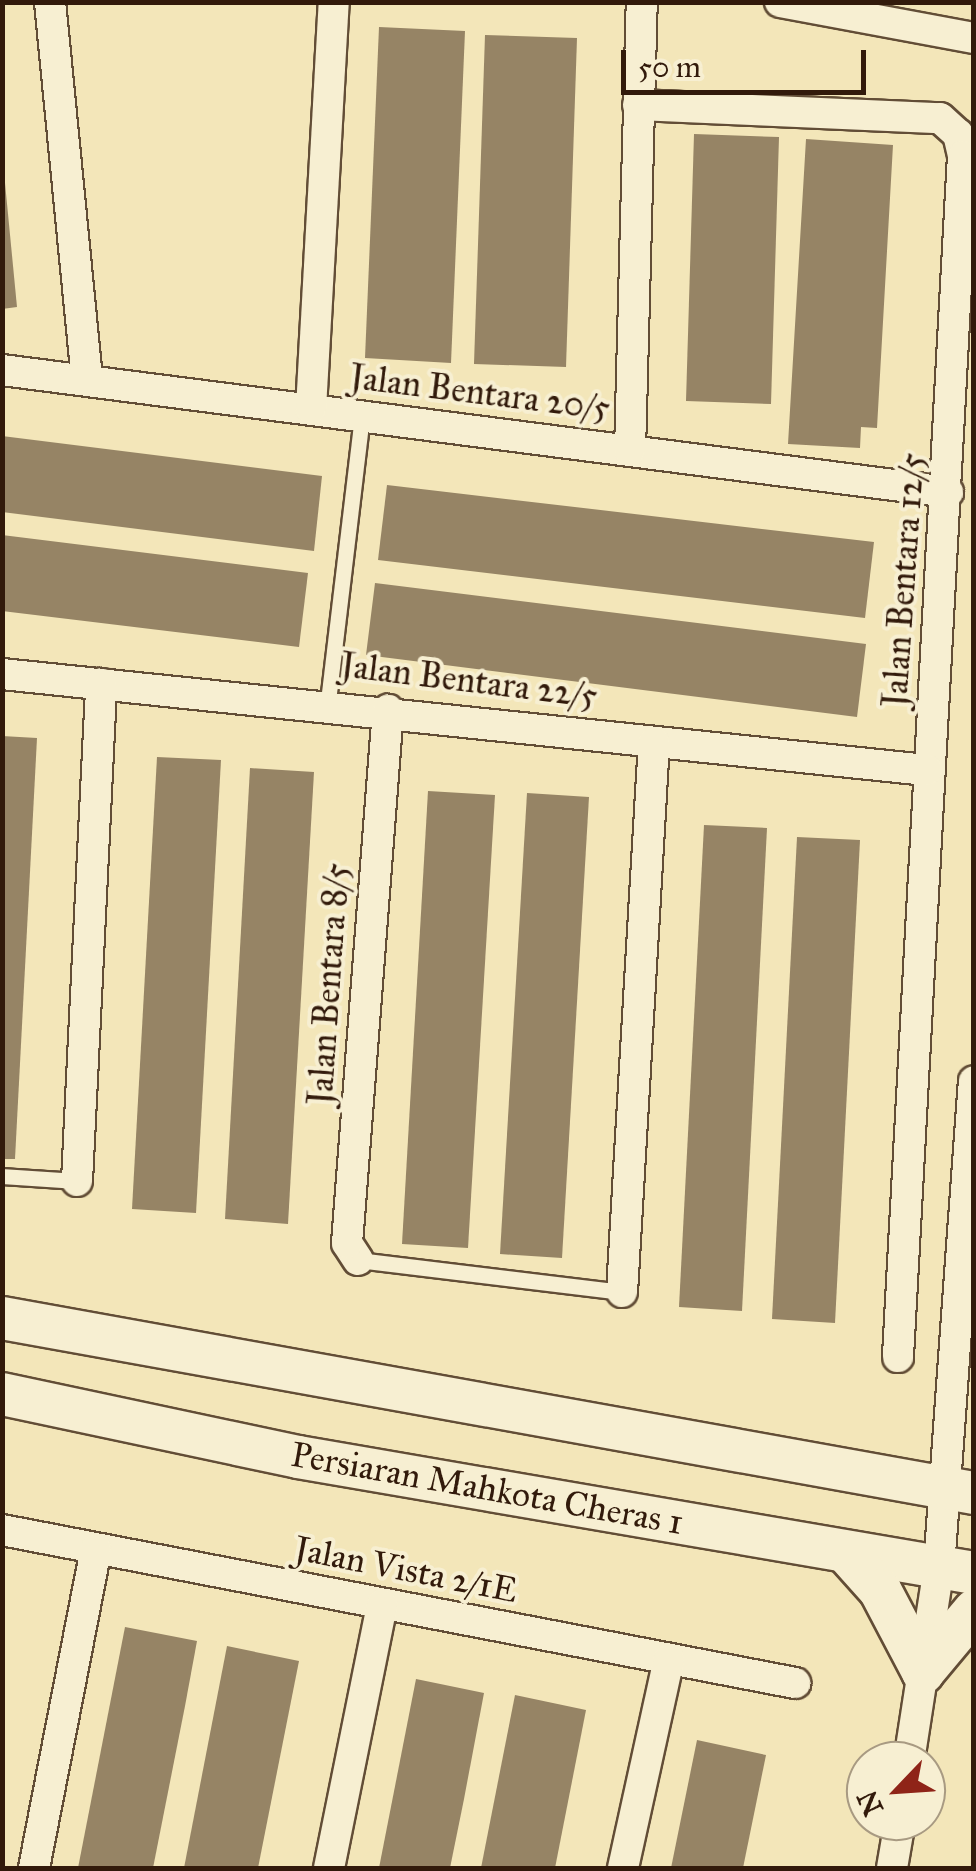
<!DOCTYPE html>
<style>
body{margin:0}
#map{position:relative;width:976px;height:1871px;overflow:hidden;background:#f3e6b9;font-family:"IM FELL Great Primer",serif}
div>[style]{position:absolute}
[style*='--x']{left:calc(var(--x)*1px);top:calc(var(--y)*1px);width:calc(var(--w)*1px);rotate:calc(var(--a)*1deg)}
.building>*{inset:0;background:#968465}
.roads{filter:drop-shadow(2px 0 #624d36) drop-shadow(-2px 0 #624d36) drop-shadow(0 2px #624d36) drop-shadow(0 -2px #624d36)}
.service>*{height:15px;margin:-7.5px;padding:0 7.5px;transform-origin:7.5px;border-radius:7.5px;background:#f7efd2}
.minor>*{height:30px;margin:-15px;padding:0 15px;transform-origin:15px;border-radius:15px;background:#f7efd2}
.secondary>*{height:42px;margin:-21px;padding:0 21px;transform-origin:21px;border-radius:21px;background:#f7efd2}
span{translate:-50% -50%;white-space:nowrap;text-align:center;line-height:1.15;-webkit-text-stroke:8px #f7efd2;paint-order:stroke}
.street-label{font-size:35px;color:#321a0b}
.frame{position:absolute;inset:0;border:5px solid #321a0b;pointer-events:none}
.north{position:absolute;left:846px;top:1741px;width:100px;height:100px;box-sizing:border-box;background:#f7efd2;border:2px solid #a89a82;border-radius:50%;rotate:245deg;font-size:28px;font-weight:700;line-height:40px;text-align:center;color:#321a0b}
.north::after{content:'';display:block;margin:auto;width:35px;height:45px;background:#8f2418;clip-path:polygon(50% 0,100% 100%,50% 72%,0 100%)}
.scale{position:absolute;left:621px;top:50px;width:245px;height:45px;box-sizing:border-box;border:5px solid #321a0b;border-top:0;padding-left:12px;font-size:30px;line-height:35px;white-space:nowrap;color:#321a0b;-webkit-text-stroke:8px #f7efd2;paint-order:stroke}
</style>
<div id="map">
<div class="building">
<i style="clip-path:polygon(379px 27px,465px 31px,451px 363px,365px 358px)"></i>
<i style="clip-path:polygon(485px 35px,577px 38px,566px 367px,474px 364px)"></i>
<i style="clip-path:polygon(694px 134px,779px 137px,771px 404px,686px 401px)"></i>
<i style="clip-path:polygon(806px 139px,893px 145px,877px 428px,861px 427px,860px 448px,788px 444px)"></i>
<i style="clip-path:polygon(2px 152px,17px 307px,2px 309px)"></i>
<i style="clip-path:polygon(2px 436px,322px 476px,314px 551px,2px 512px)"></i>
<i style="clip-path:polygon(387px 485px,874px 542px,865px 618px,378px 560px)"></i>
<i style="clip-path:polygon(2px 535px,308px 573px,299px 647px,2px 611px)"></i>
<i style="clip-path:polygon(375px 583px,866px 644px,857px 717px,366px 655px)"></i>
<i style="clip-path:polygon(2px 736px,37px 738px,15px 1159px,2px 1159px)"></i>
<i style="clip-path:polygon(157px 757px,221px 760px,196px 1213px,132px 1209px)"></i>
<i style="clip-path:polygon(250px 768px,314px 772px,288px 1224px,225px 1219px)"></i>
<i style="clip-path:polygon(428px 791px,495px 795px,468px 1248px,402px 1244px)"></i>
<i style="clip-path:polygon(527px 793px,589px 797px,562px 1258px,500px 1254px)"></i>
<i style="clip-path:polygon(704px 825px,767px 828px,742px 1311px,679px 1307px)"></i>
<i style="clip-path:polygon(797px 837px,860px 840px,835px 1323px,772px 1319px)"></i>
<i style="clip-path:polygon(125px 1627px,197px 1641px,185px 1706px,153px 1868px,78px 1868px)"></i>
<i style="clip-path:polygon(227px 1646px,299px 1661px,258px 1868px,184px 1868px)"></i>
<i style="clip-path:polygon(416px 1679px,484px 1693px,464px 1799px,450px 1868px,379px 1868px)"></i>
<i style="clip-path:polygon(515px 1695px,586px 1710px,555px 1868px,481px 1868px)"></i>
<i style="clip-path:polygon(697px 1740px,766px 1755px,743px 1868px,671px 1868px)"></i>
</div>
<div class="roads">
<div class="service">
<i style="--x:328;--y:701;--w:288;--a:-83.2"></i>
<i style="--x:2;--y:1176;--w:75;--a:3.8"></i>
<i style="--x:358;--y:1260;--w:266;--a:6.9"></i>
</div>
<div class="minor">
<i style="--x:50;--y:2;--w:380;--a:84.4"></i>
<i style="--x:780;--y:2;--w:197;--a:10.5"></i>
<i style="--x:638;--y:105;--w:302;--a:2.5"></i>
<i style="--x:940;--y:118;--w:24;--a:42"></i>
<i style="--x:958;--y:134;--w:23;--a:77"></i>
<i style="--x:963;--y:156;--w:1203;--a:93.1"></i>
<i style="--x:2;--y:370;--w:954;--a:7.35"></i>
<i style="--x:311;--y:409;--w:408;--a:-86.8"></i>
<i style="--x:630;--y:451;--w:449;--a:-88.5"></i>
<i style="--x:2;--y:674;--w:930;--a:5.93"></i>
<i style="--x:77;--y:1181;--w:498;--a:-87.2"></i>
<i style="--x:358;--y:1260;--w:20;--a:-123"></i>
<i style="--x:347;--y:1243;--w:535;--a:-85.6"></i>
<i style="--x:622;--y:1292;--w:551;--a:-86.67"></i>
<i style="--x:2;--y:1530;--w:808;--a:10.92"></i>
<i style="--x:909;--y:1761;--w:195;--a:-81.2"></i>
<i style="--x:939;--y:1568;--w:488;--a:-85.9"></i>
<i style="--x:34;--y:1868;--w:325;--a:-79"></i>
<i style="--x:329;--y:1868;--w:269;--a:-78.6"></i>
<i style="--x:623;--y:1868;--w:214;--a:-77.6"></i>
<i style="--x:892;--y:1868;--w:48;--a:-80.3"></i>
</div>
<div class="secondary">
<i style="--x:2;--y:1318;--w:988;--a:10.21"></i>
<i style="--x:2;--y:1394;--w:303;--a:12"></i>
<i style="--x:298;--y:1457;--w:686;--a:9.74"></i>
<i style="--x:846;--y:1552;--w:51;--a:48.2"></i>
<i style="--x:880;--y:1590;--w:93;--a:62.3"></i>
<i style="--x:923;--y:1672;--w:80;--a:-50.1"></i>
</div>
</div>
<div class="street-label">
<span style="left:480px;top:393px;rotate:7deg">Jalan Bentara 20/5</span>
<span style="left:904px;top:580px;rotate:-86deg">Jalan Bentara 12/5</span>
<span style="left:469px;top:681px;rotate:7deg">Jalan Bentara 22/5</span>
<span style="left:329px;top:984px;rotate:-86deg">Jalan Bentara 8/5</span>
<span style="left:487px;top:1489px;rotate:10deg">Persiaran Mahkota Cheras 1</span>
<span style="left:406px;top:1570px;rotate:11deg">Jalan Vista 2/1E</span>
</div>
<div class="frame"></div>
<div class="north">N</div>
<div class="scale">50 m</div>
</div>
